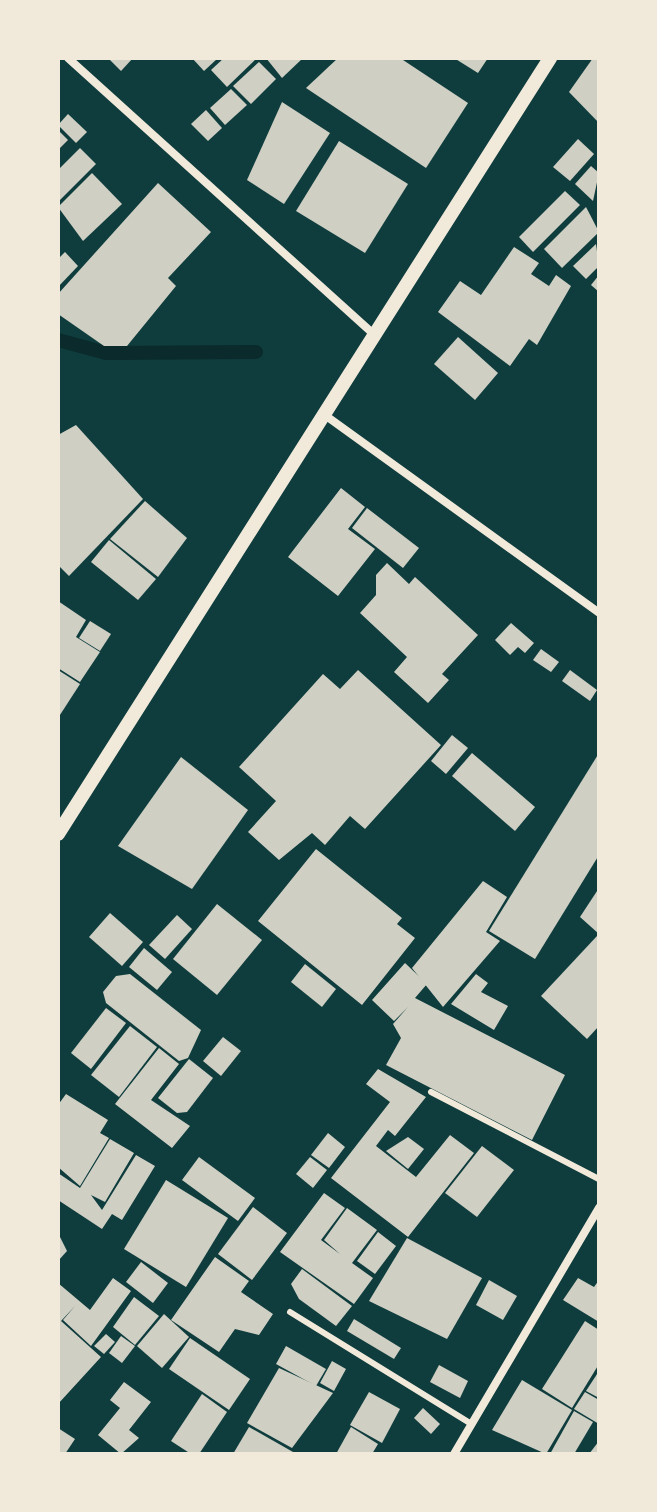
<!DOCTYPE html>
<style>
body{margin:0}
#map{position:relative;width:657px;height:1512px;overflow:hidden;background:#0f3d3e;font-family:Karla,sans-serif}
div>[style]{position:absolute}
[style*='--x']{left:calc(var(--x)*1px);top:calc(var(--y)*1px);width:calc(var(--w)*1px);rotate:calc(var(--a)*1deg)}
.stream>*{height:14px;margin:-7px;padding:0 7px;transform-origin:7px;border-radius:7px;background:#0a2a2b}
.building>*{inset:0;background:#cfcfc3}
.service>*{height:6px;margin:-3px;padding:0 3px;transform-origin:3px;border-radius:3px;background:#f1e9da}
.minor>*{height:8px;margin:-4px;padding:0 4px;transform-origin:4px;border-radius:4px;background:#f1e9da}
.tertiary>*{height:14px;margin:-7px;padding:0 7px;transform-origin:7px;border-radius:7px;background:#f1e9da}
span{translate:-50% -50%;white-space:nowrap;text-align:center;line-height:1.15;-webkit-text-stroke:6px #f1e9da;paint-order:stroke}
.frame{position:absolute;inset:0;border:60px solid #f1e9da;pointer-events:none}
</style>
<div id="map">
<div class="stream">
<i style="--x:58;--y:340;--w:50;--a:15.2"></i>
<i style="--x:106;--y:353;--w:150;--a:-0.4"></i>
</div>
<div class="building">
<i style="clip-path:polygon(108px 58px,133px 58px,121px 71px)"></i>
<i style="clip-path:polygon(192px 58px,218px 58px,204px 71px)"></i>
<i style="clip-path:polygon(224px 58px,257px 58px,227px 87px,211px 70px)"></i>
<i style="clip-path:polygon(266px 58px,303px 58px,282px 78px)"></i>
<i style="clip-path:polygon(338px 58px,400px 58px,468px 103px,426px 168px,306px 88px)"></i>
<i style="clip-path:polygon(454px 58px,488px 58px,478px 73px)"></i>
<i style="clip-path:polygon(593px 58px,599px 58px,599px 123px,569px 92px)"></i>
<i style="clip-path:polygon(259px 62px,276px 79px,251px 104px,233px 86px)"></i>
<i style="clip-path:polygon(231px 89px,247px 105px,225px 125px,210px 108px)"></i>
<i style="clip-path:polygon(282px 102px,330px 133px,284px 204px,247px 180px)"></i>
<i style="clip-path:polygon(206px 110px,222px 128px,208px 141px,191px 124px)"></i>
<i style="clip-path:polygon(68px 114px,87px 132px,76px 143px,58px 125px)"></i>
<i style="clip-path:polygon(58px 130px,68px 140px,58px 150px)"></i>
<i style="clip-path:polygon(578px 139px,594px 154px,570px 181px,553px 167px)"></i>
<i style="clip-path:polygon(339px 141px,408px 184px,365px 253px,296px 211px)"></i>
<i style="clip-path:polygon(80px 148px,96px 164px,58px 202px,58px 170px)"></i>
<i style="clip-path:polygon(591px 166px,599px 173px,593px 201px,575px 184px)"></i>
<i style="clip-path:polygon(92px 173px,122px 204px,83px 241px,58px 207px)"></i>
<i style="clip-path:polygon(158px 183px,211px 232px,168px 278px,176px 286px,127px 346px,104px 346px,58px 314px,58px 294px)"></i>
<i style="clip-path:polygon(565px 191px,580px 205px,533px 252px,519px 237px)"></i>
<i style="clip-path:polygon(586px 207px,599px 232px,562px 268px,544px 249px)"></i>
<i style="clip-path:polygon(596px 244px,599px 266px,586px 279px,573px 266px)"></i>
<i style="clip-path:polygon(514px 247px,539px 263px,531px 274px,549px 286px,556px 275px,571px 286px,537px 345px,529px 339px,510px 366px,438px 312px,460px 281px,481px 295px)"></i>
<i style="clip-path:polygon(65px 252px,78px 266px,58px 287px,58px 259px)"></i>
<i style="clip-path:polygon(599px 275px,599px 292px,591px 285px)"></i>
<i style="clip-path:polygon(458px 337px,498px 373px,475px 400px,434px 364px)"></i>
<i style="clip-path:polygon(76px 425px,143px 499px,69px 576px,58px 565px,58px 435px)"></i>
<i style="clip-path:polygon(341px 488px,365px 507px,348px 529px,375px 549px,338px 596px,288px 557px)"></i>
<i style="clip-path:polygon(145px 501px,187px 538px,158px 577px,110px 539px)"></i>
<i style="clip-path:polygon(367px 508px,419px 548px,403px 568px,352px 528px)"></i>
<i style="clip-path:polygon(109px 540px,156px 579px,138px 600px,91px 562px)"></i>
<i style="clip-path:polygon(387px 563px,409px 584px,415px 577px,478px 635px,442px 674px,449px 680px,428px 703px,394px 672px,407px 657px,360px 613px,376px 595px,376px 575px)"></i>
<i style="clip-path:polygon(58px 601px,86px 620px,76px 637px,100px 652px,80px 682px,58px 668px)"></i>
<i style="clip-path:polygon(90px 621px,111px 634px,100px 651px,79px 638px)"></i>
<i style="clip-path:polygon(511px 623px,534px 643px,525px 653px,518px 647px,510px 655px,495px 640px)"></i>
<i style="clip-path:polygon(541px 649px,559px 662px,551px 672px,533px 660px)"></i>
<i style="clip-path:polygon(58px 670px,80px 684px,58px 718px)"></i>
<i style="clip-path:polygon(358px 670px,441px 745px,365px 829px,350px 816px,325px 845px,312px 833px,279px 860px,248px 832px,276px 801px,239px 767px,323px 674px,340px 689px)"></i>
<i style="clip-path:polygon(570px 670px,597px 690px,590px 701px,562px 681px)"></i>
<i style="clip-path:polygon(452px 735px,468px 748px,446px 774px,431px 761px)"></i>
<i style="clip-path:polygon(472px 753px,535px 807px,515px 831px,452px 776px)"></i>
<i style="clip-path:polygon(599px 753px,599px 855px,535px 959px,489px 931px)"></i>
<i style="clip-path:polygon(181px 757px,248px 810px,192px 889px,118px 846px)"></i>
<i style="clip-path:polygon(316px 849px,402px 918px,397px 924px,415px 938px,362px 1005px,258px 921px)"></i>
<i style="clip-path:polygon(483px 881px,507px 897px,486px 932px,500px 941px,443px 1007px,412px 968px)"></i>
<i style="clip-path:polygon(599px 888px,599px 934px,580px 917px)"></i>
<i style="clip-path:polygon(217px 904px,262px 940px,217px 995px,173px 959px)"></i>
<i style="clip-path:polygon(110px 913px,143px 942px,122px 966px,89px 937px)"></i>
<i style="clip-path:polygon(177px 915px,192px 929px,165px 959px,149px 945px)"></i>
<i style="clip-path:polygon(597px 936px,599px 1026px,587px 1039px,541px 996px)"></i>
<i style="clip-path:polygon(144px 948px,172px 972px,157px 990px,129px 967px)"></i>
<i style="clip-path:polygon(405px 963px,427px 984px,415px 998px,565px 1075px,532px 1140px,386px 1065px,401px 1038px,393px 1024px,408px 1007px,394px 1021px,372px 1000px)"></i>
<i style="clip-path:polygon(305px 964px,336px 989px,322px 1007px,291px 982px)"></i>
<i style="clip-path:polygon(130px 974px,201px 1030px,188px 1058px,179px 1061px,106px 1003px,103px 992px,116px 976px)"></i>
<i style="clip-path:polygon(476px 974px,488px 983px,481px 992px,508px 1006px,494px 1030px,451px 1004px)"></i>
<i style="clip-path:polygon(106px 1008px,126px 1023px,91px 1069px,71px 1053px)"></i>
<i style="clip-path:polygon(130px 1026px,157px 1047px,119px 1097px,91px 1075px)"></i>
<i style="clip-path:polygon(223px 1037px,241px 1051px,221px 1076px,203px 1061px)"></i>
<i style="clip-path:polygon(159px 1048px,179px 1064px,151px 1100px,190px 1126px,172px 1148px,115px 1104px)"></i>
<i style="clip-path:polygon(189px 1059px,213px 1078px,187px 1112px,177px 1113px,158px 1098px)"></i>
<i style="clip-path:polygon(378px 1069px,426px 1097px,395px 1136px,388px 1130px,376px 1146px,416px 1177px,450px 1135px,474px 1153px,408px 1237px,331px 1178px,390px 1102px,366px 1084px)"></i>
<i style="clip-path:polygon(66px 1094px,108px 1120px,100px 1133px,109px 1138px,80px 1186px,58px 1167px,58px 1105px)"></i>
<i style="clip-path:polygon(328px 1133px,345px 1147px,329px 1168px,311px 1155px)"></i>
<i style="clip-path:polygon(408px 1137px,424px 1149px,408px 1169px,386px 1151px)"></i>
<i style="clip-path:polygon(110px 1139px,134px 1153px,105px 1202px,91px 1195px,102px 1210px,136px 1155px,155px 1166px,122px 1220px,112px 1214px,102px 1229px,58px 1200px,58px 1173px,80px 1188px)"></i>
<i style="clip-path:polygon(482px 1146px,514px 1170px,477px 1217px,445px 1193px)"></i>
<i style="clip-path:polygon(199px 1157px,255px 1198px,238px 1221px,182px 1180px)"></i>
<i style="clip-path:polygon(310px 1157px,327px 1170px,313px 1188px,296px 1174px)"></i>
<i style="clip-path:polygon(166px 1180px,228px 1218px,186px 1287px,124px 1249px)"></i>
<i style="clip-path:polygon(324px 1193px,345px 1208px,321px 1240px,340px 1254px,324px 1240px,347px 1208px,377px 1230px,352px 1263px,373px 1278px,354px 1304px,280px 1252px)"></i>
<i style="clip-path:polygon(253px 1207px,287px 1233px,252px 1280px,218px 1254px)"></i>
<i style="clip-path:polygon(378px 1232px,396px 1246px,375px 1274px,357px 1261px)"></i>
<i style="clip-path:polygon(58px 1233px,67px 1251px,58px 1261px)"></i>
<i style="clip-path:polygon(407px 1238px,482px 1278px,447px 1339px,369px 1301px)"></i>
<i style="clip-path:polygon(215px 1257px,249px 1281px,241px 1292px,273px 1314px,259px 1335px,235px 1329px,219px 1352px,171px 1320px)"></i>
<i style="clip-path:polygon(141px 1262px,168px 1283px,153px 1303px,126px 1282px)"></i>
<i style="clip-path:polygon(302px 1269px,352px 1306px,336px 1326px,299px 1299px,291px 1284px)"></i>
<i style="clip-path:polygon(113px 1278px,131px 1291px,91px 1346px,63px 1320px,75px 1306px,61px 1321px,101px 1357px,58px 1404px,58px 1283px,90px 1310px)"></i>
<i style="clip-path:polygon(578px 1278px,594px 1287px,599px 1280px,599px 1322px,563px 1300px)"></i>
<i style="clip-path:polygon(489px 1280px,517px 1296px,503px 1320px,476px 1305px)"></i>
<i style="clip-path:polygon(134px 1297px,159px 1316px,135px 1345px,113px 1327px)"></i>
<i style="clip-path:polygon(164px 1314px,189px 1337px,162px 1368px,137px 1346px)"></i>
<i style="clip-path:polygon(354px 1319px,401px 1348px,394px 1359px,347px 1331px)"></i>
<i style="clip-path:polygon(585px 1321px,599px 1330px,599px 1364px,572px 1408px,542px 1389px)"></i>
<i style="clip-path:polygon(106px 1334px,115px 1342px,104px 1354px,94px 1346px)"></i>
<i style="clip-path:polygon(121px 1336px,135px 1346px,122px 1363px,109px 1353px)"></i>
<i style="clip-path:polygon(190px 1338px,250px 1379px,229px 1410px,169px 1369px)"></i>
<i style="clip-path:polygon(286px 1346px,326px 1369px,316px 1386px,276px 1364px)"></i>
<i style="clip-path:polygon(332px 1361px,346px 1369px,334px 1391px,320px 1383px)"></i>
<i style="clip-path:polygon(439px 1365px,468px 1381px,460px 1398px,430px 1382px)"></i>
<i style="clip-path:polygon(279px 1368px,333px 1393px,292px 1448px,247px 1423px)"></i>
<i style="clip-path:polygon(599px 1371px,599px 1398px,586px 1391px)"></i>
<i style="clip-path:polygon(522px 1380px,572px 1410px,546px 1454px,492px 1430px)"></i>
<i style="clip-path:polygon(124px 1382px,151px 1402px,129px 1430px,139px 1438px,121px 1454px,98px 1435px,120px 1408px,110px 1400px)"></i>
<i style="clip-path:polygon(369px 1392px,400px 1409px,382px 1443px,350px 1425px)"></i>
<i style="clip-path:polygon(585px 1392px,599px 1400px,599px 1424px,574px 1409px)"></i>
<i style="clip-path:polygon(202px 1394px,227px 1412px,199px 1454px,191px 1454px,171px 1441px)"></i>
<i style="clip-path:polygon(423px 1408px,440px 1424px,431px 1434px,414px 1418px)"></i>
<i style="clip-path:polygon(574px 1411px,593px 1422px,574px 1454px,550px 1454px)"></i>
<i style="clip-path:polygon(249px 1427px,293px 1452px,292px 1454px,233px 1454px)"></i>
<i style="clip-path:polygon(351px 1427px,378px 1444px,372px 1454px,336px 1454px)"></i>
<i style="clip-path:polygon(58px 1428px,75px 1439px,65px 1454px,58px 1454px)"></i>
<i style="clip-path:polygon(599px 1441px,599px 1454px,589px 1454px)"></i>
</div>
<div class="service">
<i style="--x:431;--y:1092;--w:189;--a:27.4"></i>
<i style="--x:290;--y:1312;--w:213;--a:31.7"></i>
</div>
<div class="minor">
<i style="--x:68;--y:58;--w:411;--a:42.1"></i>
<i style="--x:322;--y:413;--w:342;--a:35.8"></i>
<i style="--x:454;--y:1454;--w:286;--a:-59.5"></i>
</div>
<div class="tertiary">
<i style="--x:58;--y:834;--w:919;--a:-57.62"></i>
</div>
<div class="frame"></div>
</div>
